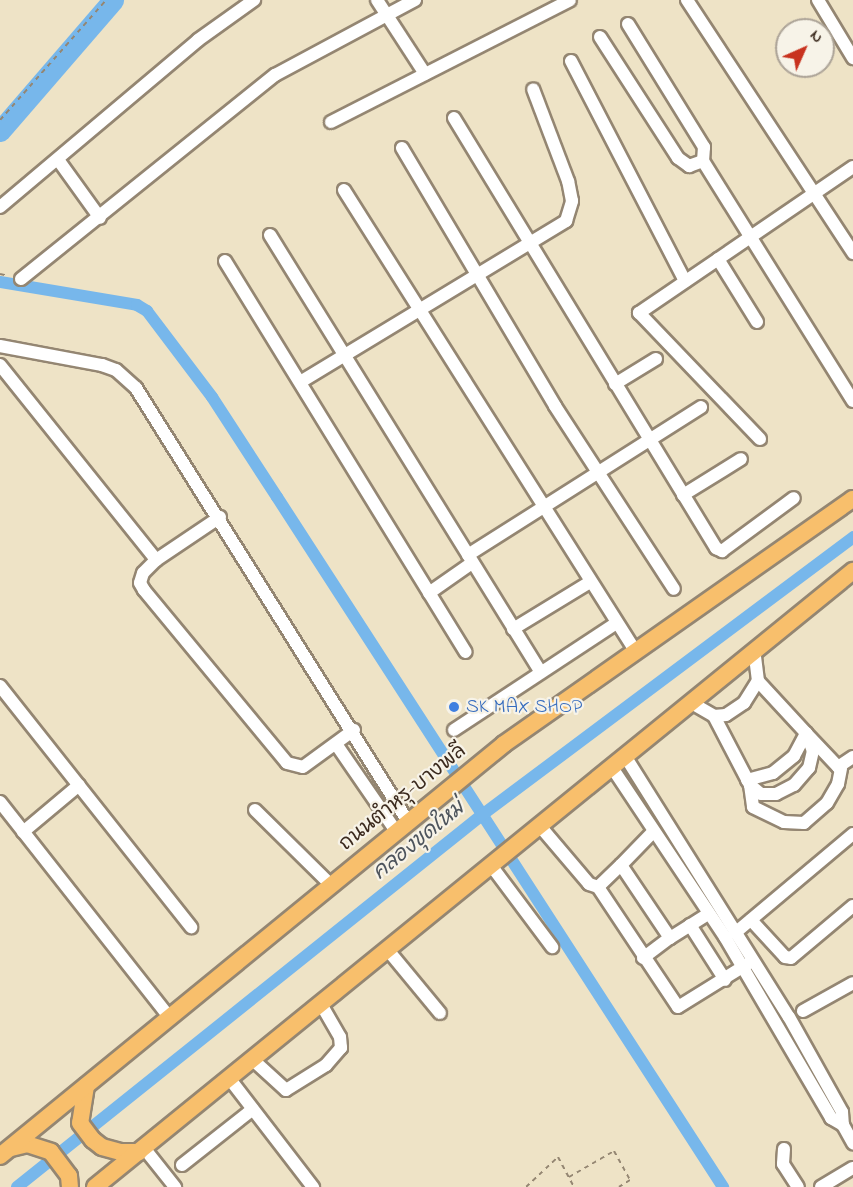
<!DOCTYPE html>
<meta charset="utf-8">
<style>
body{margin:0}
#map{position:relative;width:853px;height:1187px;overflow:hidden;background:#eee3c6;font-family:"Indie Flower","Playpen Sans Thai",sans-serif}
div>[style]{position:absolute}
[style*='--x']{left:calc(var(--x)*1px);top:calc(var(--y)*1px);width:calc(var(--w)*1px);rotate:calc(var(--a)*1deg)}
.canal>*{height:12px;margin:-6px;padding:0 6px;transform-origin:6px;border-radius:6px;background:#77b7eb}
.river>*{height:21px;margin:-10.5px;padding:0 10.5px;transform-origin:10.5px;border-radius:10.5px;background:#77b7eb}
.path>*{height:2px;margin-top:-1px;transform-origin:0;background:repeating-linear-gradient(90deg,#948672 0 4.5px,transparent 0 9px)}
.roads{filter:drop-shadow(2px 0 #948672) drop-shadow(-2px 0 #948672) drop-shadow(0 2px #948672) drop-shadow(0 -2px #948672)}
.minor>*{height:12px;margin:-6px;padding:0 6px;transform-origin:6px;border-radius:6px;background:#fff}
.major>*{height:16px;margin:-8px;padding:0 8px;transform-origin:8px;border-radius:8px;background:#f8bf6c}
.dots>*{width:16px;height:16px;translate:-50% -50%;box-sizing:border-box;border:3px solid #f7f3e8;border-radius:50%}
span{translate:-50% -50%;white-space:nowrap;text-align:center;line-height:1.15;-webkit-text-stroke:4.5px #f7f3e8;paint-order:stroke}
.shop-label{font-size:20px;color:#366cbe}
.left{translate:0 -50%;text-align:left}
.street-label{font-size:20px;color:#3b2a1e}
.water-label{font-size:21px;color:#4d545c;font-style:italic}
.north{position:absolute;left:775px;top:18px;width:60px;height:60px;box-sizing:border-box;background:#f7f3e8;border:2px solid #aca397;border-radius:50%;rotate:45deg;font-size:16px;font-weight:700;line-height:24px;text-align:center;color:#3b2a1e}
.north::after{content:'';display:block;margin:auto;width:21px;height:27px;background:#c8321e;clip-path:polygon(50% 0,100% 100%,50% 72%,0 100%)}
</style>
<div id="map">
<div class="canal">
<i style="--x:0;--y:282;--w:139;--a:9.5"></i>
<i style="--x:137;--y:305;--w:12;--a:31"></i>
<i style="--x:147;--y:311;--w:108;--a:52.9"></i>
<i style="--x:212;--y:397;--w:119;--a:57"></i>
<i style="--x:277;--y:497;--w:822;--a:57.12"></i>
<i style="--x:17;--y:1187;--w:595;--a:-38.66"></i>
<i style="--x:482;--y:815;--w:464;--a:-36.8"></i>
</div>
<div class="river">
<i style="--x:0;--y:131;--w:173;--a:-49.2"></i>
</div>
<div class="path">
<i style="--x:0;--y:120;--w:160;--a:-48.5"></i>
<i style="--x:0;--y:274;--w:9;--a:13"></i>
<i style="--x:569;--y:1177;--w:52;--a:-30"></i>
<i style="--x:614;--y:1151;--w:33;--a:61"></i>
<i style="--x:630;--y:1180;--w:13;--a:148"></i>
<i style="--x:526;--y:1187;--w:44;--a:-43.2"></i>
<i style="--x:558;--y:1157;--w:34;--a:62"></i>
</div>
<div class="roads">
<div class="minor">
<i style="--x:377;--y:0;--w:88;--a:57"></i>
<i style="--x:687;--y:0;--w:303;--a:56.7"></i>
<i style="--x:818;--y:0;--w:68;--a:58.9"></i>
<i style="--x:628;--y:24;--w:145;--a:58.3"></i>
<i style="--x:704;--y:147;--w:14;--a:94"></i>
<i style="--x:600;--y:37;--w:144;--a:57.2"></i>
<i style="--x:678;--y:158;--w:14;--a:36"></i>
<i style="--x:689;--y:166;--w:15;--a:-20"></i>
<i style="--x:703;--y:161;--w:283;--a:58"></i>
<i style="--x:571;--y:61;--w:248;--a:62.6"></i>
<i style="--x:454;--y:118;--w:504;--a:58.65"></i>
<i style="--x:716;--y:548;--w:7;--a:27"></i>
<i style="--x:722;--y:551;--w:89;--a:-36.4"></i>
<i style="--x:331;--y:122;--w:268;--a:-27"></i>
<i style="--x:402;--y:148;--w:300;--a:59.3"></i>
<i style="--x:555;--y:406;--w:218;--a:57"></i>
<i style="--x:59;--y:161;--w:70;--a:54.3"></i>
<i style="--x:344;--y:190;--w:543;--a:57.71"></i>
<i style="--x:0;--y:207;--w:259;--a:-40.1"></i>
<i style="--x:198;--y:40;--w:69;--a:-35.5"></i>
<i style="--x:270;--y:235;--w:513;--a:58.23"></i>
<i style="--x:718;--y:259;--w:74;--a:58.2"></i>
<i style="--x:225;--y:261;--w:459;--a:58.4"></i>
<i style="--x:21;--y:279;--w:326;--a:-38.8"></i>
<i style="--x:275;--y:75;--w:159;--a:-28.2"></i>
<i style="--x:0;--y:346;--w:104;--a:10.6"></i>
<i style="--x:102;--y:365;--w:15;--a:20"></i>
<i style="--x:116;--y:370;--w:27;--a:42"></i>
<i style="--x:136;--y:388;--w:510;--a:57.9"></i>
<i style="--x:0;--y:365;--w:250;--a:51.3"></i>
<i style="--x:302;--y:381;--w:309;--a:-31.2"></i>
<i style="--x:566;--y:221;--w:21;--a:-73"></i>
<i style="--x:572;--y:201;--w:20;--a:-101"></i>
<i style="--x:568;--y:181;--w:98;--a:-110.8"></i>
<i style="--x:615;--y:384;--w:48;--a:-31.4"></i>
<i style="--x:760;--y:439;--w:175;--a:-133.8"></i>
<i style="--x:639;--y:313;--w:259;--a:-34.3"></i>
<i style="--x:683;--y:495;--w:68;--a:-31.8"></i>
<i style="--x:220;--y:517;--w:77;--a:146.1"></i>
<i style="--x:156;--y:560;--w:18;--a:135"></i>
<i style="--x:143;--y:573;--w:10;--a:107"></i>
<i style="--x:140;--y:583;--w:8;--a:60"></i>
<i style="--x:144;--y:590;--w:224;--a:50.4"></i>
<i style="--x:287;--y:763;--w:16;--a:14"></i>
<i style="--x:303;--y:767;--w:63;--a:-36"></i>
<i style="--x:468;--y:555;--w:276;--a:-32.4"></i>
<i style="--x:429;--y:593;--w:52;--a:-34.9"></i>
<i style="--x:513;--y:629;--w:90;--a:-31.4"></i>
<i style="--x:0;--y:686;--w:308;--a:51.6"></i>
<i style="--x:690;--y:702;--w:28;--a:30"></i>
<i style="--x:714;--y:716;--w:12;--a:-5"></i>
<i style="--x:726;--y:715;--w:22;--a:-34"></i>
<i style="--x:744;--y:703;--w:26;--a:-58"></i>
<i style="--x:758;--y:681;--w:31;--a:-97"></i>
<i style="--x:714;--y:716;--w:78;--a:62.4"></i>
<i style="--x:750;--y:785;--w:14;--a:39"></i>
<i style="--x:761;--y:794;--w:15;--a:0"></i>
<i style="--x:776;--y:794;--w:20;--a:-27"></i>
<i style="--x:794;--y:785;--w:23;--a:-49"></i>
<i style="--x:809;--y:768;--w:17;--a:-77"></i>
<i style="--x:813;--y:751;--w:19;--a:-111"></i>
<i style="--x:806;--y:733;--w:71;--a:-132.7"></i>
<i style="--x:454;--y:730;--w:194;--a:-33.4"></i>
<i style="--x:336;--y:744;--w:104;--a:55.5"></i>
<i style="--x:625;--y:756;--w:308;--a:57.9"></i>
<i style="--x:789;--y:1017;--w:109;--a:60.8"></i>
<i style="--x:842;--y:1112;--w:13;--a:86"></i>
<i style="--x:611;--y:766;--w:206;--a:56.3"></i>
<i style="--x:725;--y:937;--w:210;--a:59.6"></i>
<i style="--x:831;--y:1118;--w:14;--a:30"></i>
<i style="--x:843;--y:1125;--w:21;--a:61"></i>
<i style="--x:747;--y:780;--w:27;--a:-15"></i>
<i style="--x:773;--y:773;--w:27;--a:-39"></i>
<i style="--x:794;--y:756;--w:26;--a:-62"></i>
<i style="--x:806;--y:733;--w:47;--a:46.7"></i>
<i style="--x:838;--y:767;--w:18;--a:-34"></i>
<i style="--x:750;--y:785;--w:22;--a:82"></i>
<i style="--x:753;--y:807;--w:34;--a:26"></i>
<i style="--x:784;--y:822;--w:20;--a:3"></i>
<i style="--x:804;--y:823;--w:30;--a:-41"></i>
<i style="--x:827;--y:803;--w:22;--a:-60"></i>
<i style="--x:838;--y:784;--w:16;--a:-79"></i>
<i style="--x:0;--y:802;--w:273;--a:51.8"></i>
<i style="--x:255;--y:810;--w:105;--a:44.6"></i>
<i style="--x:539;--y:825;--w:77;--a:49.7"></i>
<i style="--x:589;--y:884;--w:9;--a:18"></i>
<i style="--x:598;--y:887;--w:32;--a:-44"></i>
<i style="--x:621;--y:865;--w:88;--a:56.1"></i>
<i style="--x:670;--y:938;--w:45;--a:-32.3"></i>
<i style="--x:23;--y:832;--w:73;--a:-40"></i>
<i style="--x:490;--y:864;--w:104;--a:53.2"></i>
<i style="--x:621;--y:865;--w:47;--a:-45.9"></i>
<i style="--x:598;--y:887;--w:144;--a:56.3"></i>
<i style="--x:678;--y:1007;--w:84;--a:-31.8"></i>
<i style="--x:751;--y:920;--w:50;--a:47.4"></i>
<i style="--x:785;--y:957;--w:6;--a:9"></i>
<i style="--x:791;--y:958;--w:81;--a:-40"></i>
<i style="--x:690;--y:925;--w:65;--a:57.5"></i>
<i style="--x:735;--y:933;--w:154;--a:-40"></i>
<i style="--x:387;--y:949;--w:83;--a:50.4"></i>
<i style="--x:643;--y:958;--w:34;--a:-37"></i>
<i style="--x:803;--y:1011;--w:57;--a:-29.2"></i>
<i style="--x:252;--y:1059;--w:46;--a:42.4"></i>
<i style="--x:286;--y:1090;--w:47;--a:-32"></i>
<i style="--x:326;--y:1065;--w:23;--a:-49"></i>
<i style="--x:341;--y:1048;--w:11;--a:-95"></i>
<i style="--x:340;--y:1037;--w:39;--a:-120"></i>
<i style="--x:229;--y:1078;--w:138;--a:52.4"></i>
<i style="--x:144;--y:1148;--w:50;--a:51.5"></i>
<i style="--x:784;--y:1149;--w:15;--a:94"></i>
<i style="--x:783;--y:1164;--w:27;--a:57"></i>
<i style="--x:182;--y:1165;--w:90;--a:-38.3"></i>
<i style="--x:821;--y:1187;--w:37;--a:-31"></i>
</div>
<div class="major">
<i style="--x:86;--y:1086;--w:37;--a:99"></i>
<i style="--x:80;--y:1123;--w:21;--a:53"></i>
<i style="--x:93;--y:1140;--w:11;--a:38"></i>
<i style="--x:102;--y:1147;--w:20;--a:15"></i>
<i style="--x:121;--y:1152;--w:18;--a:0"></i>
<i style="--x:11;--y:1148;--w:16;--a:-14"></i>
<i style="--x:27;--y:1144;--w:25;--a:18"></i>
<i style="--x:51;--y:1152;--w:30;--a:53"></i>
<i style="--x:69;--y:1176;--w:11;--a:85"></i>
<i style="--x:0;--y:1156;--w:651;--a:-39.26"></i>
<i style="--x:504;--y:744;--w:426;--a:-35.1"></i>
<i style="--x:95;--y:1187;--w:977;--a:-39.1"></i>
</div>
</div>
<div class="dots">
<i style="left:454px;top:707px;background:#3f7fe0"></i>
</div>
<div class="shop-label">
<span class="left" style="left:466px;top:707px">SK MAX SHOP</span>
</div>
<div class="street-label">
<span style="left:403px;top:798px;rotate:-39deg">ถนนตำหรุ-บางพลี</span>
</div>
<div class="water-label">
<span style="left:419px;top:841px;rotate:-39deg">คลองขุดใหม่</span>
</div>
<div class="north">N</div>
</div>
